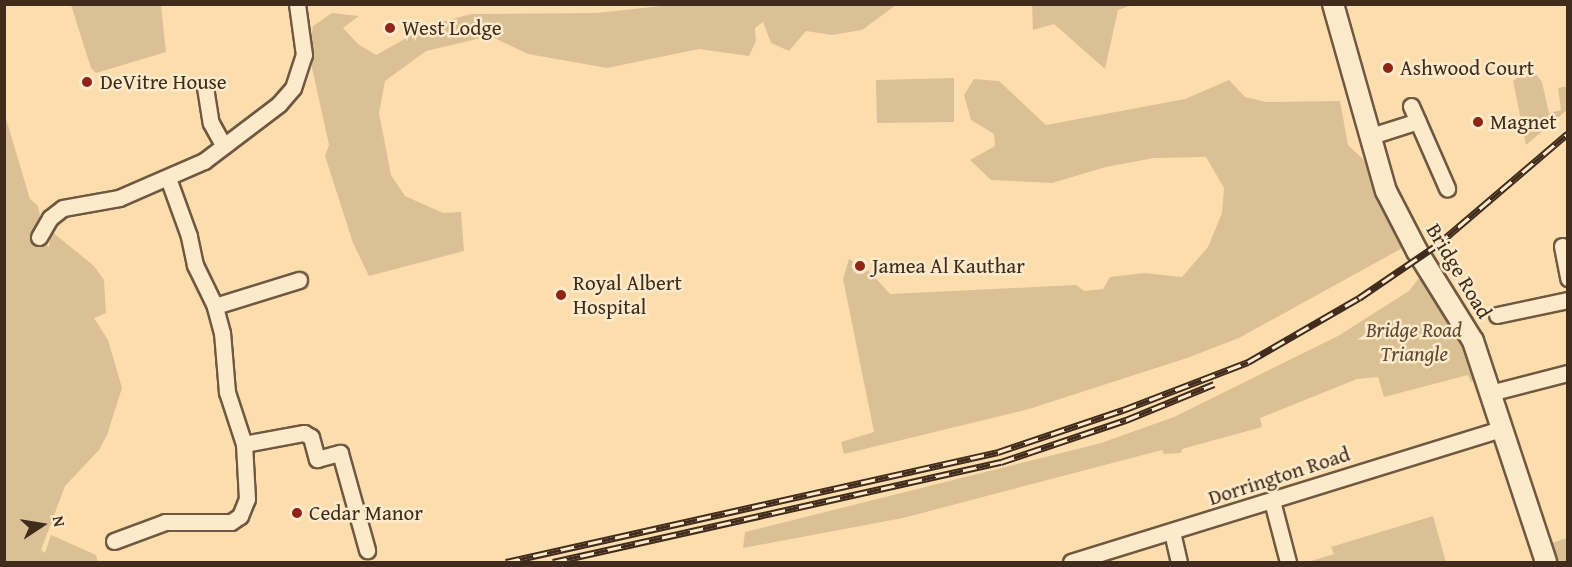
<!DOCTYPE html>
<style>
body{margin:0}
#map{position:relative;width:1572px;height:567px;overflow:hidden;background:#fcdeae;font-family:"Gentium Book Plus",serif}
div>[style]{position:absolute}
[style*='--x']{left:calc(var(--x)*1px);top:calc(var(--y)*1px);width:calc(var(--w)*1px);rotate:calc(var(--a)*1deg)}
.green>*{inset:0;background:#dcc095}
.roads{filter:drop-shadow(2px 0 #705841) drop-shadow(-2px 0 #705841) drop-shadow(0 2px #705841) drop-shadow(0 -2px #705841)}
.minor>*{height:15px;margin:-7.5px;padding:0 7.5px;transform-origin:7.5px;border-radius:7.5px;background:#fdeaca}
.tertiary>*{height:20px;margin:-10px;padding:0 10px;transform-origin:10px;border-radius:10px;background:#fdeaca}
.rail>*{height:7px;margin-top:-3.5px;transform-origin:0;background:repeating-linear-gradient(90deg,#fdeaca 0 14px,#412b1d 0 28px);box-sizing:border-box;border-block:2px solid #412b1d}
.dots>*{width:16px;height:16px;translate:-50% -50%;box-sizing:border-box;border:3px solid #fdeaca;border-radius:50%}
span{translate:-50% -50%;white-space:nowrap;text-align:center;line-height:1.15;-webkit-text-stroke:5px #fdeaca;paint-order:stroke}
.poi-label{font-size:21px;color:#412b1d}
.left{translate:0 -50%;text-align:left}
.street-label{font-size:21px;color:#412b1d}
.park-label{font-size:21px;color:#604935;font-style:italic}
.frame{position:absolute;inset:0;border:6px solid #412b1d;pointer-events:none}
.north{position:absolute;left:12px;top:495px;width:60px;height:60px;-webkit-text-stroke:4px #fdeaca;paint-order:stroke;rotate:78deg;font-size:16px;font-weight:700;line-height:24px;text-align:center;color:#412b1d}
.north::after{content:'';display:block;margin:auto;width:21px;height:27px;background:#412b1d;clip-path:polygon(50% 0,100% 100%,50% 72%,0 100%)}
</style>
<div id="map">
<div class="green">
<i style="clip-path:polygon(680px 4px,896px 5px,862px 30px,832px 35px,806px 31px,789px 51px,771px 43px,763px 22px,755px 28px,756px 41px,749px 56px,699px 49px,607px 68px,528px 54px,490px 36px,426px 51px,385px 81px,379px 113px,391px 175px,405px 196px,443px 213px,461px 212px,464px 251px,369px 276px,353px 243px,325px 156px,329px 145px,309px 54px,313px 26px,332px 13px,359px 16px,343px 28px,358px 44px,376px 55px,430px 25px,471px 14px,596px 13px)"></i>
<i style="clip-path:polygon(71px 5px,161px 5px,166px 52px,96px 73px,91px 68px)"></i>
<i style="clip-path:polygon(1032px 5px,1032px 4px,1132px 5px,1118px 10px,1105px 69px,1054px 24px,1033px 30px)"></i>
<i style="clip-path:polygon(1526px 70px,1534px 71px,1542px 82px,1549px 113px,1561px 110px,1558px 88px,1568px 86px,1567px 110px,1526px 145px,1513px 81px)"></i>
<i style="clip-path:polygon(954px 78px,954px 122px,877px 123px,876px 80px)"></i>
<i style="clip-path:polygon(974px 79px,999px 81px,1046px 125px,1185px 99px,1229px 80px,1245px 97px,1266px 102px,1340px 101px,1348px 145px,1363px 159px,1406px 246px,1239px 338px,1187px 358px,1029px 409px,844px 454px,841px 442px,874px 432px,843px 279px,849px 259px,870px 272px,890px 294px,1076px 285px,1084px 291px,1103px 289px,1110px 277px,1144px 273px,1182px 277px,1208px 247px,1222px 213px,1224px 188px,1206px 157px,1154px 158px,1106px 167px,1052px 183px,991px 180px,970px 160px,995px 146px,994px 134px,971px 120px,964px 95px)"></i>
<i style="clip-path:polygon(4px 112px,30px 199px,38px 206px,46px 244px,49px 247px,51px 231px,94px 266px,104px 280px,106px 313px,94px 318px,108px 340px,122px 388px,107px 435px,99px 450px,65px 486px,41px 550px,45px 553px,51px 535px,96px 555px,98px 562px,5px 562px)"></i>
<i style="clip-path:polygon(1422px 274px,1464px 333px,1475px 380px,1471px 382px,1468px 375px,1384px 397px,1378px 377px,1357px 379px,1260px 418px,1262px 427px,1182px 449px,1181px 453px,1164px 454px,1162px 450px,903px 518px,743px 548px,745px 532px,1101px 443px,1174px 417px,1338px 336px,1409px 291px)"></i>
<i style="clip-path:polygon(1433px 516px,1446px 562px,1308px 562px,1334px 554px,1331px 547px)"></i>
<i style="clip-path:polygon(1567px 538px,1567px 562px,1558px 562px,1552px 543px)"></i>
</div>
<div class="roads">
<div class="minor">
<i style="--x:205;--y:87;--w:36;--a:81"></i>
<i style="--x:211;--y:123;--w:26;--a:61"></i>
<i style="--x:1411;--y:106;--w:90;--a:66.3"></i>
<i style="--x:1371;--y:136;--w:49;--a:-17.7"></i>
<i style="--x:39;--y:237;--w:22;--a:-60"></i>
<i style="--x:50;--y:218;--w:16;--a:-38"></i>
<i style="--x:63;--y:208;--w:57;--a:-10.1"></i>
<i style="--x:119;--y:198;--w:93;--a:-23.5"></i>
<i style="--x:204;--y:161;--w:94;--a:-37.2"></i>
<i style="--x:279;--y:104;--w:21;--a:-49"></i>
<i style="--x:293;--y:88;--w:35;--a:-72"></i>
<i style="--x:304;--y:55;--w:51;--a:-97.8"></i>
<i style="--x:1562;--y:246;--w:33;--a:79"></i>
<i style="--x:215;--y:306;--w:88;--a:-17.2"></i>
<i style="--x:1497;--y:315;--w:73;--a:-11.9"></i>
<i style="--x:1490;--y:393;--w:81;--a:-14.4"></i>
<i style="--x:244;--y:444;--w:61;--a:-10.4"></i>
<i style="--x:304;--y:433;--w:8;--a:30"></i>
<i style="--x:311;--y:437;--w:23;--a:75"></i>
<i style="--x:317;--y:459;--w:24;--a:-15"></i>
<i style="--x:340;--y:453;--w:101;--a:74.4"></i>
<i style="--x:1272;--y:501;--w:63;--a:75.3"></i>
<i style="--x:1172;--y:532;--w:31;--a:77"></i>
<i style="--x:114;--y:541;--w:54;--a:-20.4"></i>
<i style="--x:165;--y:522;--w:66;--a:0"></i>
<i style="--x:231;--y:522;--w:11;--a:-34"></i>
<i style="--x:240;--y:516;--w:18;--a:-68"></i>
<i style="--x:247;--y:499;--w:55;--a:-93.1"></i>
<i style="--x:244;--y:444;--w:55;--a:-108.1"></i>
<i style="--x:227;--y:392;--w:59;--a:-94.8"></i>
<i style="--x:222;--y:333;--w:28;--a:-105"></i>
<i style="--x:215;--y:306;--w:46;--a:-116"></i>
<i style="--x:195;--y:265;--w:30;--a:-102"></i>
<i style="--x:189;--y:236;--w:62;--a:-109.9"></i>
<i style="--x:1071;--y:562;--w:449;--a:-17.2"></i>
</div>
<div class="tertiary">
<i style="--x:1333;--y:4;--w:194;--a:74.2"></i>
<i style="--x:1386;--y:191;--w:68;--a:62.7"></i>
<i style="--x:1417;--y:251;--w:106;--a:58.1"></i>
<i style="--x:1473;--y:341;--w:233;--a:71.7"></i>
</div>
</div>
<div class="rail">
<i style="--x:506;--y:562;--w:504;--a:-12.6"></i>
<i style="--x:998;--y:452;--w:132;--a:-18.6"></i>
<i style="--x:1123;--y:410;--w:134;--a:-21"></i>
<i style="--x:1248;--y:362;--w:128;--a:-30"></i>
<i style="--x:1359;--y:298;--w:94;--a:-34.2"></i>
<i style="--x:1437;--y:245;--w:172;--a:-40.5"></i>
<i style="--x:553;--y:562;--w:459;--a:-12.6"></i>
<i style="--x:1001;--y:462;--w:132;--a:-18.6"></i>
<i style="--x:1126;--y:420;--w:95;--a:-22.2"></i>
</div>
<div class="dots">
<i style="left:390px;top:28px;background:#8f2418"></i>
<i style="left:1388px;top:68px;background:#8f2418"></i>
<i style="left:87px;top:82px;background:#8f2418"></i>
<i style="left:1478px;top:122px;background:#8f2418"></i>
<i style="left:860px;top:266px;background:#8f2418"></i>
<i style="left:561px;top:295px;background:#8f2418"></i>
<i style="left:297px;top:513px;background:#8f2418"></i>
</div>
<div class="poi-label">
<span class="left" style="left:402px;top:28px">West Lodge</span>
<span class="left" style="left:1400px;top:68px">Ashwood Court</span>
<span class="left" style="left:100px;top:82px">DeVitre House</span>
<span class="left" style="left:1490px;top:122px">Magnet</span>
<span class="left" style="left:872px;top:266px">Jamea Al Kauthar</span>
<span class="left" style="left:573px;top:295px">Royal Albert<br>Hospital</span>
<span class="left" style="left:309px;top:513px">Cedar Manor</span>
</div>
<div class="street-label">
<span style="left:1459px;top:271px;rotate:59deg">Bridge Road</span>
<span style="left:1279px;top:476px;rotate:-18deg">Dorrington Road</span>
</div>
<div class="park-label">
<span style="left:1414px;top:342px">Bridge Road<br>Triangle</span>
</div>
<div class="frame"></div>
<div class="north">N</div>
</div>
